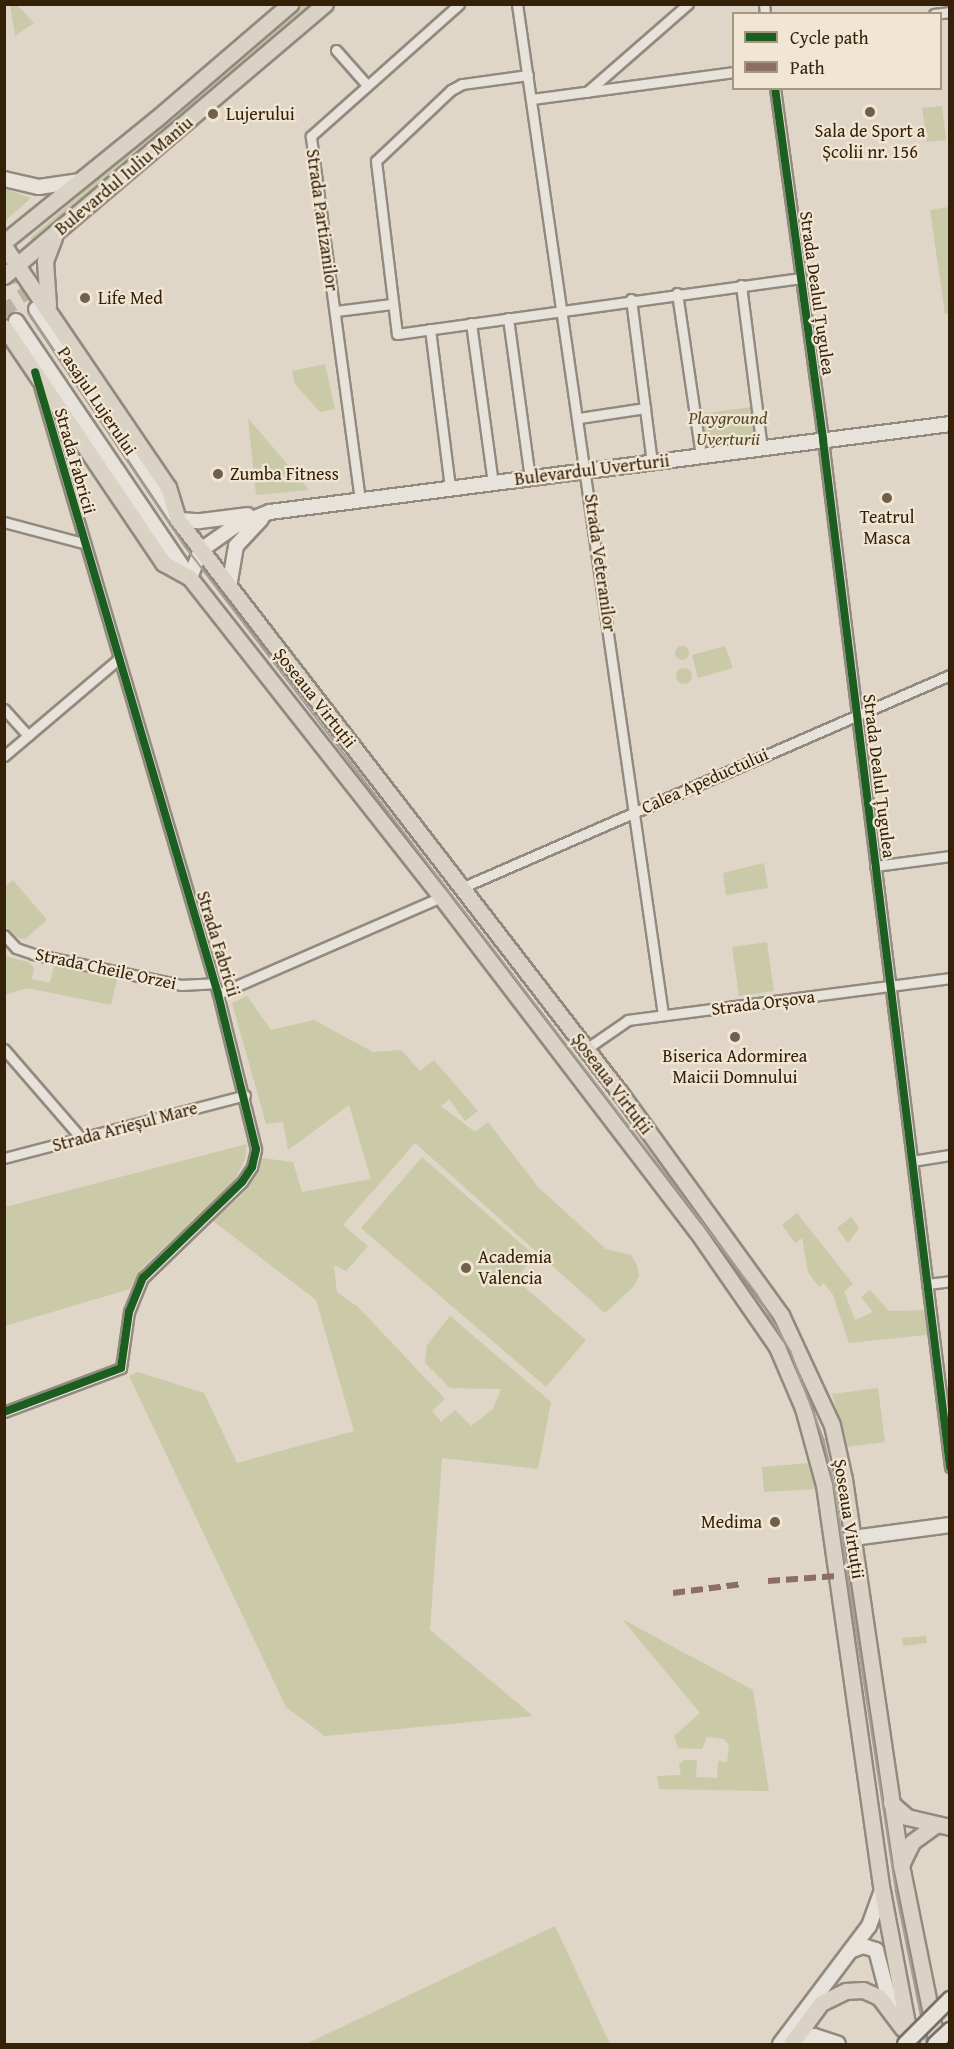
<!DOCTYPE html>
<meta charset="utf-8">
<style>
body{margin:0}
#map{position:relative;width:954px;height:2049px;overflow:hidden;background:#dfd6c7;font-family:"Gentium Book Plus",serif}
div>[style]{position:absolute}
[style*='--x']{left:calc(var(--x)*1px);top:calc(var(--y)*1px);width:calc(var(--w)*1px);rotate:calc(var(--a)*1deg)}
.green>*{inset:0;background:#cac9a8}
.round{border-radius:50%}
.secondary-tunnel>*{height:14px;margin-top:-7px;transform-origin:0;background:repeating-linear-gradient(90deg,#bdb2a1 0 14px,transparent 0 21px)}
.roads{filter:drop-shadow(2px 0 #928a7e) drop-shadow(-2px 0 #928a7e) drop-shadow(0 2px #928a7e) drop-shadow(0 -2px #928a7e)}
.street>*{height:9px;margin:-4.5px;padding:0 4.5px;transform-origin:4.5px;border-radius:4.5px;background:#e7e2da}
.secondary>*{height:14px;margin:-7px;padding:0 7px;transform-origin:7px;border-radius:7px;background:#e7e2da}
.primary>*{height:15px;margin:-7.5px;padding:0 7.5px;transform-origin:7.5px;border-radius:7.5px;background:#dad2c5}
.tram>*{height:1.5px;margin:-0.75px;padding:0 0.75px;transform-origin:0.75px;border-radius:0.75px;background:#a49f96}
.bridges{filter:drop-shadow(2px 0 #797166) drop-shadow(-2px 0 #797166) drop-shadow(0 2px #797166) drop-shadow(0 -2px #797166)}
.secondary-bridge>*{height:14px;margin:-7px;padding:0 7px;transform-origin:7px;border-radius:7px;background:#e7e2da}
.quiet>*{height:6px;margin-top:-3px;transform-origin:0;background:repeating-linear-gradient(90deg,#8d6e63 0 12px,transparent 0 18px)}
.cycleway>*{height:8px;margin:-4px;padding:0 4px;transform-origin:4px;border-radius:4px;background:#1b5e20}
.dots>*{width:16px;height:16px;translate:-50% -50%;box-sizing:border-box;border:3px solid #f1e6d4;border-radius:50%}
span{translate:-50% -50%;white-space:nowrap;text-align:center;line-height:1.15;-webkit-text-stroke:4.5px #f1e6d4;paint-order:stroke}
.poi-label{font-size:18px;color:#342108}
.left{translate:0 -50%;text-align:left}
.right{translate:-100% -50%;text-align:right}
.street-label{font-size:18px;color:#342108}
.park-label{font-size:18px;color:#55482a;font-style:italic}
.frame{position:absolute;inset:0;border:6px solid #342108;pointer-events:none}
.legend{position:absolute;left:732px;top:12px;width:210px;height:78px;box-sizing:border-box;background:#f1e6d4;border:2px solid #a59782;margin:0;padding:8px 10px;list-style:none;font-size:18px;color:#342108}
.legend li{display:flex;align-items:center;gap:12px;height:30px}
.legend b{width:30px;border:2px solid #a59782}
</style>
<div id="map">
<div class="green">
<i style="clip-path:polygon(10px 5px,17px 5px,34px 23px,15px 36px)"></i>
<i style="clip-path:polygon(301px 5px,313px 5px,35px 244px,30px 238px)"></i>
<i style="clip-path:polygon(942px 106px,946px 140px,927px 142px,922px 108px)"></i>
<i style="clip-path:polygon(5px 189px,31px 198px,5px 221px,4px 189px)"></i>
<i style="clip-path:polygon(949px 207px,950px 313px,945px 314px,930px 210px)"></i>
<i style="clip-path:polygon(325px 364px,335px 409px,320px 412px,295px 384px,292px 371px)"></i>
<i style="clip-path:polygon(751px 407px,756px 444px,705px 451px,700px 414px)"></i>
<i style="clip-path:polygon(248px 418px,309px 490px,256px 495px)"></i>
<i style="clip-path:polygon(725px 646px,733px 668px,698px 678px,692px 655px)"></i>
<i class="round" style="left:675px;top:646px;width:14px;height:14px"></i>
<i class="round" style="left:676px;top:668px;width:16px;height:16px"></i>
<i style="clip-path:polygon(764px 863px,768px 888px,726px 895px,723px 873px)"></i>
<i style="clip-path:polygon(13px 880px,47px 920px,25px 939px,15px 937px,5px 925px,5px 887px)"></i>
<i style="clip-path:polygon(767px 942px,774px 991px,739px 996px,732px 947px)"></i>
<i style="clip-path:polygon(5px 956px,28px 962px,34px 968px,32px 979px,50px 983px,54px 966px,117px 979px,111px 1005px,27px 988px,5px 995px)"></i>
<i style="clip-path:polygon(247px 996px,271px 1030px,314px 1020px,373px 1052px,401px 1050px,420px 1071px,434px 1060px,478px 1111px,465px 1121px,449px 1099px,441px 1106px,475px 1132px,488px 1122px,539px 1188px,606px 1249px,631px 1255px,637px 1265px,639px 1276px,634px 1286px,605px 1313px,415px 1143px,343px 1225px,368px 1246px,346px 1271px,334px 1265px,337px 1292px,358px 1307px,445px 1399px,432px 1411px,441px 1422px,455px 1410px,471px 1426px,493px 1409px,501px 1389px,450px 1388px,425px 1363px,427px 1345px,450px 1316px,551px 1402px,538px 1469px,442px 1458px,430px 1630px,533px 1716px,325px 1736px,286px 1707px,129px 1376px,138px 1372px,204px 1393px,237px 1463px,354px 1431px,316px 1300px,213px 1221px,247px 1190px,261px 1158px,293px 1162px,302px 1192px,371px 1179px,349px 1105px,288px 1150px,283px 1122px,266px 1124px,232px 1003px)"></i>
<i style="clip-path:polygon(247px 1144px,245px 1159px,235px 1180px,142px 1268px,130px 1289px,5px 1326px,5px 1207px)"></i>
<i style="clip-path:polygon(422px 1157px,535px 1256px,515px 1279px,586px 1340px,546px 1387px,361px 1228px)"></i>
<i style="clip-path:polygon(797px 1213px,853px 1284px,844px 1291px,855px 1320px,873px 1312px,861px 1297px,870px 1290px,889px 1311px,925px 1310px,927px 1335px,849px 1343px,833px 1295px,824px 1283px,819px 1287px,808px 1272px,802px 1238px,795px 1243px,782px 1225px)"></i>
<i style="clip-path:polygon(851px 1217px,859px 1228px,848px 1243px,837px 1228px)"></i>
<i style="clip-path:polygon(878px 1388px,885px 1442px,847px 1447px,832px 1394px)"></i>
<i style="clip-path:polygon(810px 1463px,815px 1489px,764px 1492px,762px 1467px)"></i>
<i style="clip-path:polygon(622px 1619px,753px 1690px,769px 1791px,659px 1789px,657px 1776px,681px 1775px,679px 1764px,684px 1760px,697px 1760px,696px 1777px,717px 1778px,718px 1761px,727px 1762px,729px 1745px,724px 1739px,707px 1737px,702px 1749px,678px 1748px,674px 1736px,700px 1713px)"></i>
<i style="clip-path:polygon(926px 1636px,927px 1643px,903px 1646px,902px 1638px)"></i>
<i style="clip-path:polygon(555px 1926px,610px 2044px,306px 2044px)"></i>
</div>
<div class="secondary-tunnel">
<i style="--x:12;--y:269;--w:47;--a:59"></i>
<i style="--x:4;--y:302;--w:22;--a:58"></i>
</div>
<div class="roads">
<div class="street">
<i style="--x:517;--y:4;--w:1021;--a:81.78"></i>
<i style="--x:764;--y:4;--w:10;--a:84"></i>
<i style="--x:934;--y:14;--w:16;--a:-7"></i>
<i style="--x:336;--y:50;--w:47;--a:48.5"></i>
<i style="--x:528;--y:75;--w:67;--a:172.2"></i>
<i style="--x:462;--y:84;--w:13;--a:151"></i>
<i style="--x:451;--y:90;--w:103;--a:136.6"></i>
<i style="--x:376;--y:161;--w:174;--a:83.1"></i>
<i style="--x:397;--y:334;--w:406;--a:-7.9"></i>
<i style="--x:775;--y:88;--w:355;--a:82.2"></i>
<i style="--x:823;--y:440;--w:1035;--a:82.95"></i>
<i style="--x:587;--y:92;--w:134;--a:-41.1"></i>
<i style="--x:532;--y:99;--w:204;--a:-7.6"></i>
<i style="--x:741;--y:285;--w:164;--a:82.7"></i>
<i style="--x:677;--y:293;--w:165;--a:81.6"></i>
<i style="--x:631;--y:299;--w:164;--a:82.7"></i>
<i style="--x:336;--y:311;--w:56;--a:-7.1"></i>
<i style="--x:508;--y:318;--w:162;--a:82.2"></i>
<i style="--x:471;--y:323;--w:162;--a:82.2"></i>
<i style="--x:430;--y:329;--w:160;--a:82.8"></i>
<i style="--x:579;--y:418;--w:67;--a:-8.6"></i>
<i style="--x:360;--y:500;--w:367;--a:-97.7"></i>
<i style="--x:311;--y:136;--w:198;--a:-41.7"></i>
<i style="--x:4;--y:522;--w:82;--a:14.9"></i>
<i style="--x:4;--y:709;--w:36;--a:48"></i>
<i style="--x:4;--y:756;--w:148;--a:-40.3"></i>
<i style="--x:875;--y:866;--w:76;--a:-7.6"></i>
<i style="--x:461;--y:888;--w:533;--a:-23.54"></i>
<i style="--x:4;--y:935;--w:18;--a:47"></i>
<i style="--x:16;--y:948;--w:18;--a:19"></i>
<i style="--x:33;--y:954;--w:151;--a:11.8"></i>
<i style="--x:181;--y:985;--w:33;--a:-3"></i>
<i style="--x:218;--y:994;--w:243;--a:-23.5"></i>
<i style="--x:4;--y:1049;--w:118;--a:49.1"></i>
<i style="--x:586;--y:1049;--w:51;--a:-34.6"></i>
<i style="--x:628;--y:1020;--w:325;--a:-7.4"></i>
<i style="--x:4;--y:1158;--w:249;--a:-14.6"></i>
<i style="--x:912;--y:1161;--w:38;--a:-9"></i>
<i style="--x:927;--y:1284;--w:23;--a:-7"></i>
<i style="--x:4;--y:1412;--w:125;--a:-20.6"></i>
<i style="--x:121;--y:1368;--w:57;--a:-81.9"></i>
<i style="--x:129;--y:1312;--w:37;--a:-68"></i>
<i style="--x:143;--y:1278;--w:138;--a:-44.1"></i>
<i style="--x:242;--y:1182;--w:18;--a:-56"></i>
<i style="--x:252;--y:1167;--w:18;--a:-77"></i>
<i style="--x:256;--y:1149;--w:160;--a:-103.8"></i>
<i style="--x:218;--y:994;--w:634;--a:-106.4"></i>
</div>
<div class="secondary">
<i style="--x:4;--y:179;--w:36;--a:13"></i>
<i style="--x:39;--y:187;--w:40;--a:-8.5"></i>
<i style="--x:36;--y:309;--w:254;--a:56.1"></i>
<i style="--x:178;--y:520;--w:22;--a:3"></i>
<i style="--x:200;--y:521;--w:48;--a:-7.1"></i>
<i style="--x:16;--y:321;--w:307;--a:55.9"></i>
<i style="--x:190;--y:578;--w:30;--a:-69"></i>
<i style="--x:201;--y:550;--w:42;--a:-35.2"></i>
<i style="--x:235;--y:526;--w:38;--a:-22"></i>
<i style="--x:270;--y:512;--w:686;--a:-7.37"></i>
<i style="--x:229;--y:587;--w:42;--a:-80.3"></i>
<i style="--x:236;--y:546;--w:37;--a:-47"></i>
<i style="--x:853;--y:1538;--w:98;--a:-7.6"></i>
<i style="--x:850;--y:1951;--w:14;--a:-21"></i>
<i style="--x:863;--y:1946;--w:14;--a:17"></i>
<i style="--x:876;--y:1950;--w:43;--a:75.3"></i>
<i style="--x:887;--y:1992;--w:25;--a:50"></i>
<i style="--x:793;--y:2042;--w:22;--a:-16"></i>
<i style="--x:814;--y:2036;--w:25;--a:18"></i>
<i style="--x:780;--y:2044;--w:148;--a:-53"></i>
<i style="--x:869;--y:1926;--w:37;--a:-70"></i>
</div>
<div class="primary">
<i style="--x:4;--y:242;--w:196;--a:-39"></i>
<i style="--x:156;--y:119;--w:177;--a:-40.6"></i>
<i style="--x:4;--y:246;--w:292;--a:55.8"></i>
<i style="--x:168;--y:487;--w:34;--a:73"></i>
<i style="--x:178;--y:520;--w:725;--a:52.34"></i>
<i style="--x:621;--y:1094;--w:273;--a:54.1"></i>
<i style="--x:781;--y:1315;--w:121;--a:65.1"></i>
<i style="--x:832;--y:1425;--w:55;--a:77.5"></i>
<i style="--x:844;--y:1479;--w:390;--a:81.6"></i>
<i style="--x:901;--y:1865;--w:183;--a:78.6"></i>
<i style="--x:4;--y:276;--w:421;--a:-40.3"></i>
<i style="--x:48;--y:305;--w:44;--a:-93.9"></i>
<i style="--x:45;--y:261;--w:25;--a:-69"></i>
<i style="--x:4;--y:327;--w:285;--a:56"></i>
<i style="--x:163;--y:563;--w:31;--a:29"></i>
<i style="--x:190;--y:578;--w:406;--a:51.8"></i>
<i style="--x:441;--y:897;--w:419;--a:52.6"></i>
<i style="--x:696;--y:1230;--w:142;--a:55.3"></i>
<i style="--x:777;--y:1347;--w:66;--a:66.9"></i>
<i style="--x:803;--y:1408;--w:80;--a:74.7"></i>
<i style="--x:824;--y:1485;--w:410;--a:81.9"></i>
<i style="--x:882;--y:1891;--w:156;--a:79.3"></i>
<i style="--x:891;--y:1803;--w:21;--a:41"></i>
<i style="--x:907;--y:1817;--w:44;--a:13.1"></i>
<i style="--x:901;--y:1865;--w:25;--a:-64"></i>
<i style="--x:912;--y:1842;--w:27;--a:-36"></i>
<i style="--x:791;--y:2044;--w:51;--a:-53.8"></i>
<i style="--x:821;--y:2003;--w:28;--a:-26"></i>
<i style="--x:846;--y:1991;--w:17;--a:-3"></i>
<i style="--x:863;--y:1990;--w:17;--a:24"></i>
<i style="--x:879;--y:1997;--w:39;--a:53"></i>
</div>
</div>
<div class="tram">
<i style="--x:29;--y:313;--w:280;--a:56.2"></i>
<i style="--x:185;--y:546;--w:942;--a:52.59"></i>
<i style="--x:757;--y:1294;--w:67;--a:59.6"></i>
<i style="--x:791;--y:1352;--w:94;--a:69.4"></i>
<i style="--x:824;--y:1440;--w:44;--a:76.9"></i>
<i style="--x:834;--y:1483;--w:412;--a:81.3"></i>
<i style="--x:896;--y:1890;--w:157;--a:78.6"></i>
</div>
<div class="bridges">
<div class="secondary-bridge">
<i style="--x:905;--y:2044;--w:64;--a:-45"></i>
<i style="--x:935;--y:2044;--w:21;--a:-43"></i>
</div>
</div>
<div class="quiet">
<i style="--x:768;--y:1581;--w:69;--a:-4.1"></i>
<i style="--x:673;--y:1593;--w:70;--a:-7.4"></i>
</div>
<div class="cycleway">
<i style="--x:775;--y:88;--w:355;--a:82.2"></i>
<i style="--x:823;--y:440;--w:1035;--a:82.95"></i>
<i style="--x:4;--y:1412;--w:125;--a:-20.6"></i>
<i style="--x:121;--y:1368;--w:57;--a:-81.9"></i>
<i style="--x:129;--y:1312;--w:37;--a:-68"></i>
<i style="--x:143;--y:1278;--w:138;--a:-44.1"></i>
<i style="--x:242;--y:1182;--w:18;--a:-56"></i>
<i style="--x:252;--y:1167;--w:18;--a:-77"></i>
<i style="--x:256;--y:1149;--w:160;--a:-103.8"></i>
<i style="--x:218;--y:994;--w:648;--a:-106.39"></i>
</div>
<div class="dots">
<i style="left:870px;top:112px;background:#70604b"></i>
<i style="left:213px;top:114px;background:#70604b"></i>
<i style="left:85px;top:298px;background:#70604b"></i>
<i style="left:218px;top:474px;background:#70604b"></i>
<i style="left:887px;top:498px;background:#70604b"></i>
<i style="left:735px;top:1037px;background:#70604b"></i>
<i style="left:466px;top:1268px;background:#70604b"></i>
<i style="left:775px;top:1522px;background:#70604b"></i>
</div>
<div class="poi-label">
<span class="left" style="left:226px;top:114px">Lujerului</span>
<span style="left:870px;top:142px">Sala de Sport a<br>Școlii nr. 156</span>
<span class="left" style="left:98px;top:298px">Life Med</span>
<span class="left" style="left:230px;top:474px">Zumba Fitness</span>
<span style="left:887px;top:528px">Teatrul<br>Masca</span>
<span style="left:735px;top:1067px">Biserica Adormirea<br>Maicii Domnului</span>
<span class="left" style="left:478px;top:1268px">Academia<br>Valencia</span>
<span class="right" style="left:762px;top:1522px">Medima</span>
</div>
<div class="street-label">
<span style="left:124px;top:176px;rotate:-40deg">Bulevardul Iuliu Maniu</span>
<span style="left:322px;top:220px;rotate:82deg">Strada Partizanilor</span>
<span style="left:817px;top:293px;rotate:82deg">Strada Dealul Țugulea</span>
<span style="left:97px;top:401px;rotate:56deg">Pasajul Lujerului</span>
<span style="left:75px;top:461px;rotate:74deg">Strada Fabricii</span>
<span style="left:592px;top:470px;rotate:-7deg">Bulevardul Uverturii</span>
<span style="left:600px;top:563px;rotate:82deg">Strada Veteranilor</span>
<span style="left:315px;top:698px;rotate:52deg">Șoseaua Virtuții</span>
<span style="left:879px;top:776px;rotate:83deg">Strada Dealul Țugulea</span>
<span style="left:705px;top:781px;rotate:-24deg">Calea Apeductului</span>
<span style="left:218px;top:944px;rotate:73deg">Strada Fabricii</span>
<span style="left:106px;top:969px;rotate:12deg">Strada Cheile Orzei</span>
<span style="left:763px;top:1003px;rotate:-7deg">Strada Orșova</span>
<span style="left:612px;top:1084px;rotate:53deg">Șoseaua Virtuții</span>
<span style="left:125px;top:1127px;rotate:-15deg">Strada Arieșul Mare</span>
<span style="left:849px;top:1519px;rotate:81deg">Șoseaua Virtuții</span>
</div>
<div class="park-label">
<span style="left:728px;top:429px">Playground<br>Uverturii</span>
</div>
<div class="frame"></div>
<ul class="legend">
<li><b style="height:8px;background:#1b5e20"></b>Cycle path</li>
<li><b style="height:8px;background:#8d6e63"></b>Path</li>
</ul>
</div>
